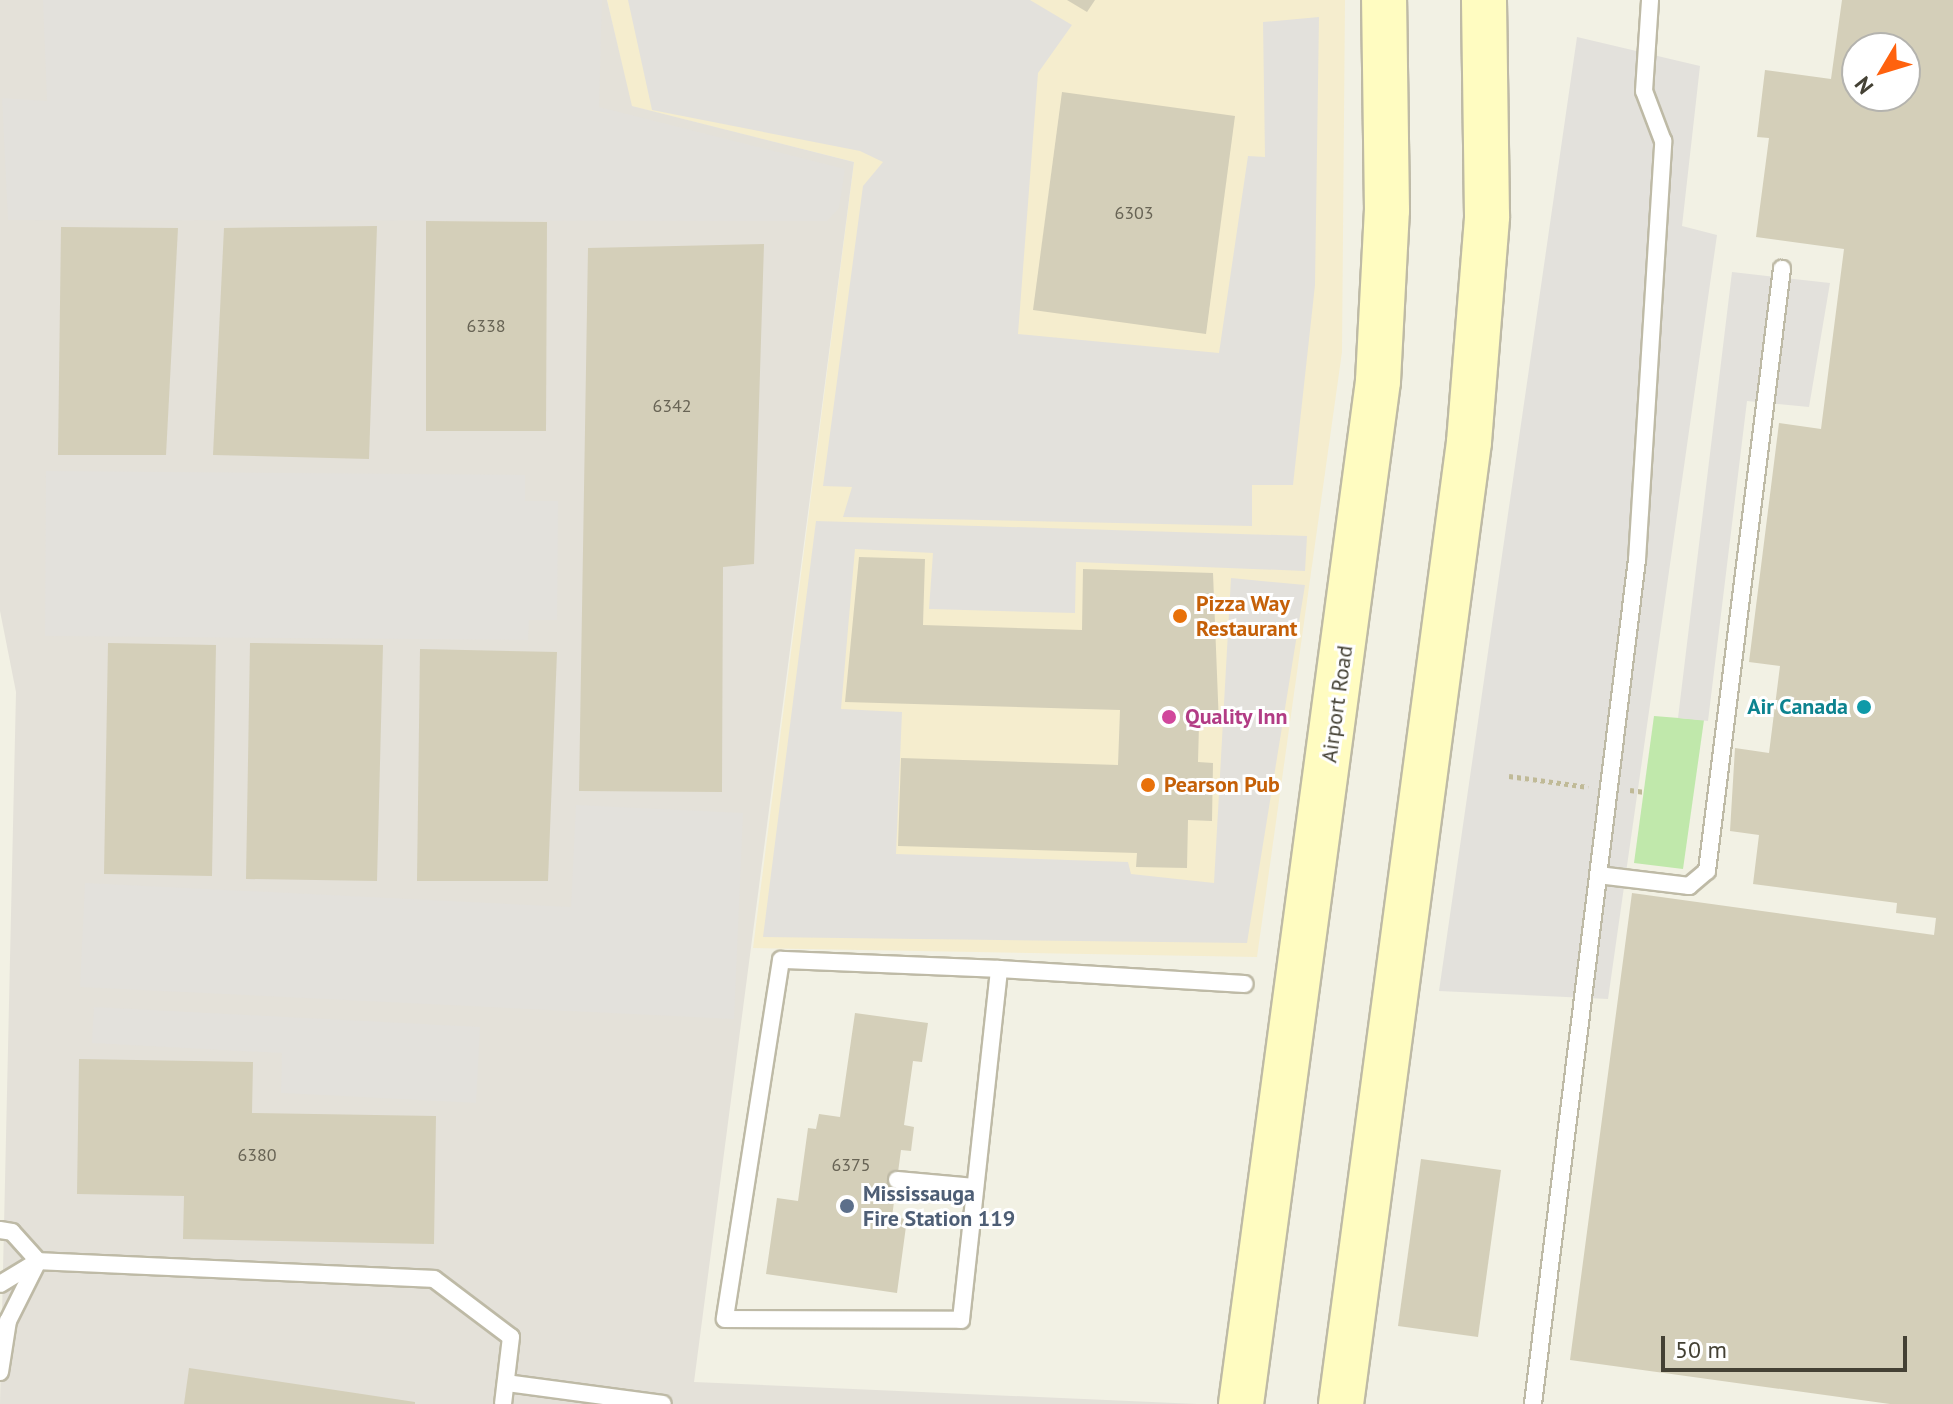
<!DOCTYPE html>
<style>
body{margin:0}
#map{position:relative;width:1953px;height:1404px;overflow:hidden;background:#f2f1e4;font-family:"PT Sans",sans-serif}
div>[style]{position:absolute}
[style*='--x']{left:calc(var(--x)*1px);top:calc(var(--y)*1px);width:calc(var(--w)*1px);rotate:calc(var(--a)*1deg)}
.commercial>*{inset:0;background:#f5edce}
.industrial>*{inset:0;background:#e4e1d9}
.green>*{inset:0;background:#c0e8ab}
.parking>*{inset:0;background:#e3e1dc}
.building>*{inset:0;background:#d4cfb9}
.path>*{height:5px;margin-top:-2.5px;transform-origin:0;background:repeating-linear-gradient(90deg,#c0ba97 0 4px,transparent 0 8px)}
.roads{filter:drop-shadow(2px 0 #bebaa6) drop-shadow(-2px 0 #bebaa6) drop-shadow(0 2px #bebaa6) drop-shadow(0 -2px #bebaa6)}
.service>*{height:16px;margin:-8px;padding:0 8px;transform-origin:8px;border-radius:8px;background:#fff}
.secondary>*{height:44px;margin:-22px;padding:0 22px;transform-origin:22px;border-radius:22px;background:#fffcc1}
.dots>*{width:22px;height:22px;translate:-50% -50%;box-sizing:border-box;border:4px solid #fff;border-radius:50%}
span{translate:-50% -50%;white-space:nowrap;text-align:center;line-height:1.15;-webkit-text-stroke:6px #fff;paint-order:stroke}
.number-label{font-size:18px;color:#686455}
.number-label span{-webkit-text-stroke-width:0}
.food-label{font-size:22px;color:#c56008;font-weight:700}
.left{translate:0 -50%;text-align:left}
.street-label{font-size:22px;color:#444134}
.culture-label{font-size:22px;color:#0d838f;font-weight:700}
.right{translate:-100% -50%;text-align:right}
.hotel-label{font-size:22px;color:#b23c85;font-weight:700}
.service-label{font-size:22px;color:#4e5e75;font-weight:700}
.north{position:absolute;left:1841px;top:32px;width:80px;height:80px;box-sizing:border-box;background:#fff;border:2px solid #b4b3ae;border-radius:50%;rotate:232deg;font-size:22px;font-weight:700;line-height:32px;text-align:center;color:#444134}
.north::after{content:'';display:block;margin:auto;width:28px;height:36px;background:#ff620e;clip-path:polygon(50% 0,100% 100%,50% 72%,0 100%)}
.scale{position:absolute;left:1661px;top:1336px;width:246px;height:36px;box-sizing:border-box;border:4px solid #444134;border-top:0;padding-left:10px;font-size:24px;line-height:28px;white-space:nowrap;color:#444134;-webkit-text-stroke:6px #fff;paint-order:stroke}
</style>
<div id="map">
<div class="commercial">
<i style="clip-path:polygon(607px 0,1345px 0,1342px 352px,1257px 957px,753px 948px,854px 162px,631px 106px)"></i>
</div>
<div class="industrial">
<i style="clip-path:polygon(0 0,607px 0,632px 106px,854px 162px,694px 1382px,1197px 1404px,0 1404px,16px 692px,0 611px)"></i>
</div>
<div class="green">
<i style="clip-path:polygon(1654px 716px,1704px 720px,1683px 869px,1634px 863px)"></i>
</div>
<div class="parking">
<i style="clip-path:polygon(43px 0,602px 0,599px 107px,845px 169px,839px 208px,827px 221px,8px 220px,2px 98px,47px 101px)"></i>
<i style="clip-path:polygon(628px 0,1030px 0,1072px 25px,1038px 73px,1018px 334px,1219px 353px,1248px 156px,1265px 157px,1263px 22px,1319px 17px,1315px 285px,1293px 485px,1252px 485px,1252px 526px,843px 517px,852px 487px,823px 486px,863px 186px,883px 162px,860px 151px,652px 110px)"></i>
<i style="clip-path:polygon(1577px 37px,1700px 66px,1682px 226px,1717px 235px,1608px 999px,1439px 991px)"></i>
<i style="clip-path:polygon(1732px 272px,1830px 283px,1809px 407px,1747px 401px,1708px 721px,1678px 718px)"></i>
<i style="clip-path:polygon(46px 471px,525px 475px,525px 501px,558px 501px,557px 620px,529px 620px,528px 640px,45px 636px)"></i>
<i style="clip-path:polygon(816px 521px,1307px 536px,1305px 571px,1076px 562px,1075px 613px,929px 609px,933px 553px,855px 549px,841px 709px,902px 712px,896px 854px,1128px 862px,1131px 874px,1214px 883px,1231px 578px,1305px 585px,1247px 943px,763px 937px)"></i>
<i style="clip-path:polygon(576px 805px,743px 813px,734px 1019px,80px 987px,85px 883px,571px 907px)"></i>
<i style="clip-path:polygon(94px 1007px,480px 1027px,476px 1103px,281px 1093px,282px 1053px,92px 1043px)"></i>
</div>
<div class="building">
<i style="clip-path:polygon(1067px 0,1095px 0,1087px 12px)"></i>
<i style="clip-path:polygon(evenodd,1842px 0,1953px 0,1953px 1404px,1890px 1404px,1570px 1360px,1632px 893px,1934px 935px,1936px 918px,1896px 913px,1897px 903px,1753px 884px,1759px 835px,1730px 831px,1735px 748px,1769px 753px,1780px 666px,1749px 662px,1779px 423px,1821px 429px,1844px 249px,1756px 237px,1769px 138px,1757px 137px,1765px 70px,1831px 79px,1842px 0,1857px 48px,1905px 48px,1905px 96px,1857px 96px,1857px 48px)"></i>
<i style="clip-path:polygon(1062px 92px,1235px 116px,1206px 334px,1033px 310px)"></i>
<i style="clip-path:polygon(426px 221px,547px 222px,546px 431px,426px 431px)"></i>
<i style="clip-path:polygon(377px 226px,369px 459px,213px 455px,224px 228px)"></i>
<i style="clip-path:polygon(61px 227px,178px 228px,166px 455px,58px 455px)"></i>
<i style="clip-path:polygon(764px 244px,754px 564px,723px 567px,722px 792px,579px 791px,588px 248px)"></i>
<i style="clip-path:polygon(859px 557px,925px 559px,923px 625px,1082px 630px,1083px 569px,1213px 573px,1219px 725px,1199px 725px,1198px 762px,1213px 763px,1212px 821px,1188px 820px,1187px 868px,1136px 867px,1137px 853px,898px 846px,901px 758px,1118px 765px,1120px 710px,845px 702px)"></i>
<i style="clip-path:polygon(108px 643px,216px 645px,212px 876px,104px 874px)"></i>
<i style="clip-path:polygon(250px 643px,383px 645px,377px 881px,246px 879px)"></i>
<i style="clip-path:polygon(420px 649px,557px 652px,548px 881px,417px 881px)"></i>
<i style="clip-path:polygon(855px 1013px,928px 1023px,922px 1062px,913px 1061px,904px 1125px,914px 1127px,911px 1151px,901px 1150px,892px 1217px,907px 1219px,897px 1293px,766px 1274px,777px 1198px,798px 1201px,808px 1128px,816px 1129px,819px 1114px,840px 1117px)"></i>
<i style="clip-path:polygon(79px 1059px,253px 1062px,252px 1113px,436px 1116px,434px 1244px,183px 1239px,184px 1196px,77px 1194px)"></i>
<i style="clip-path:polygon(1421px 1159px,1501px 1170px,1478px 1337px,1398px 1326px)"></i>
<i style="clip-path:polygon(189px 1368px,415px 1402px,415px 1404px,184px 1404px)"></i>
</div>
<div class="path">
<i style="--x:1509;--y:776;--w:80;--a:7.9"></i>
<i style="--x:1630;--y:790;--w:15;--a:8"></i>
</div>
<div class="roads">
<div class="service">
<i style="--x:1598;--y:875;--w:92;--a:6.9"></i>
<i style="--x:1689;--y:886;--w:23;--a:-40"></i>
<i style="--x:1707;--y:871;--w:607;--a:-82.9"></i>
<i style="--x:999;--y:969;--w:218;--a:-177.6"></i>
<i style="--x:781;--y:960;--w:363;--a:98.9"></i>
<i style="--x:725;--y:1319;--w:236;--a:0.2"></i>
<i style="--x:961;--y:1320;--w:353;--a:-83.8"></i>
<i style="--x:999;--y:969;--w:246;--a:3.5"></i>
<i style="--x:897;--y:1180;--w:78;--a:5.1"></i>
<i style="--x:0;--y:1230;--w:12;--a:9"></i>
<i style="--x:12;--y:1232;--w:39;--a:48"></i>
<i style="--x:38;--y:1261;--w:44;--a:148.8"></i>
<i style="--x:0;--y:1372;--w:52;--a:-81.1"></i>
<i style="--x:8;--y:1321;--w:67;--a:-63.4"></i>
<i style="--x:38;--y:1261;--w:396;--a:2.6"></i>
<i style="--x:434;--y:1279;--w:96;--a:37"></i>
<i style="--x:511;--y:1337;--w:67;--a:96.8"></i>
<i style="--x:506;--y:1383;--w:158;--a:7.6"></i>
<i style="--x:1533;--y:1404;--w:850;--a:-82.98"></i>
<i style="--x:1637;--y:560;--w:420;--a:-86.4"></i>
<i style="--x:1663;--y:141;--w:53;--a:-110.8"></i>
<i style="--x:1644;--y:91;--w:91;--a:-86.2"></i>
</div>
<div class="secondary">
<i style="--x:1241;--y:1404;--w:1032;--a:-82.37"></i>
<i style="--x:1378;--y:381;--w:171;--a:-87"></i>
<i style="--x:1387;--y:210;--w:210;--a:-90.8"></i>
<i style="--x:1341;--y:1404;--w:970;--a:-82.42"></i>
<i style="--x:1469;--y:442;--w:227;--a:-85.4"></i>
<i style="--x:1487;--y:216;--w:216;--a:-90.8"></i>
</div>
</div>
<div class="dots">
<i style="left:1180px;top:616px;background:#e8710a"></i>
<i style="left:1864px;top:707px;background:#0f9aa8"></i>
<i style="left:1169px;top:717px;background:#d1479c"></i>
<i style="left:1148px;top:785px;background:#e8710a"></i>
<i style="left:847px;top:1206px;background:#5c6f8a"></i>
</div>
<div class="number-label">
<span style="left:1134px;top:213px">6303</span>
<span style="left:486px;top:326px">6338</span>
<span style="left:672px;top:406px">6342</span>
<span style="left:257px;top:1155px">6380</span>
<span style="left:851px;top:1165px">6375</span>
</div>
<div class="food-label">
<span class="left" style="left:1196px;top:616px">Pizza Way<br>Restaurant</span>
<span class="left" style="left:1164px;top:785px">Pearson Pub</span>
</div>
<div class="street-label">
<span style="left:1337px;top:704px;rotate:-82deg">Airport Road</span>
</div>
<div class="culture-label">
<span class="right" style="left:1848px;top:707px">Air Canada</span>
</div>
<div class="hotel-label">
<span class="left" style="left:1185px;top:717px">Quality Inn</span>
</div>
<div class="service-label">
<span class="left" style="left:863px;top:1206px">Mississauga<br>Fire Station 119</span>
</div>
<div class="north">N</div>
<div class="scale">50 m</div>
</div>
